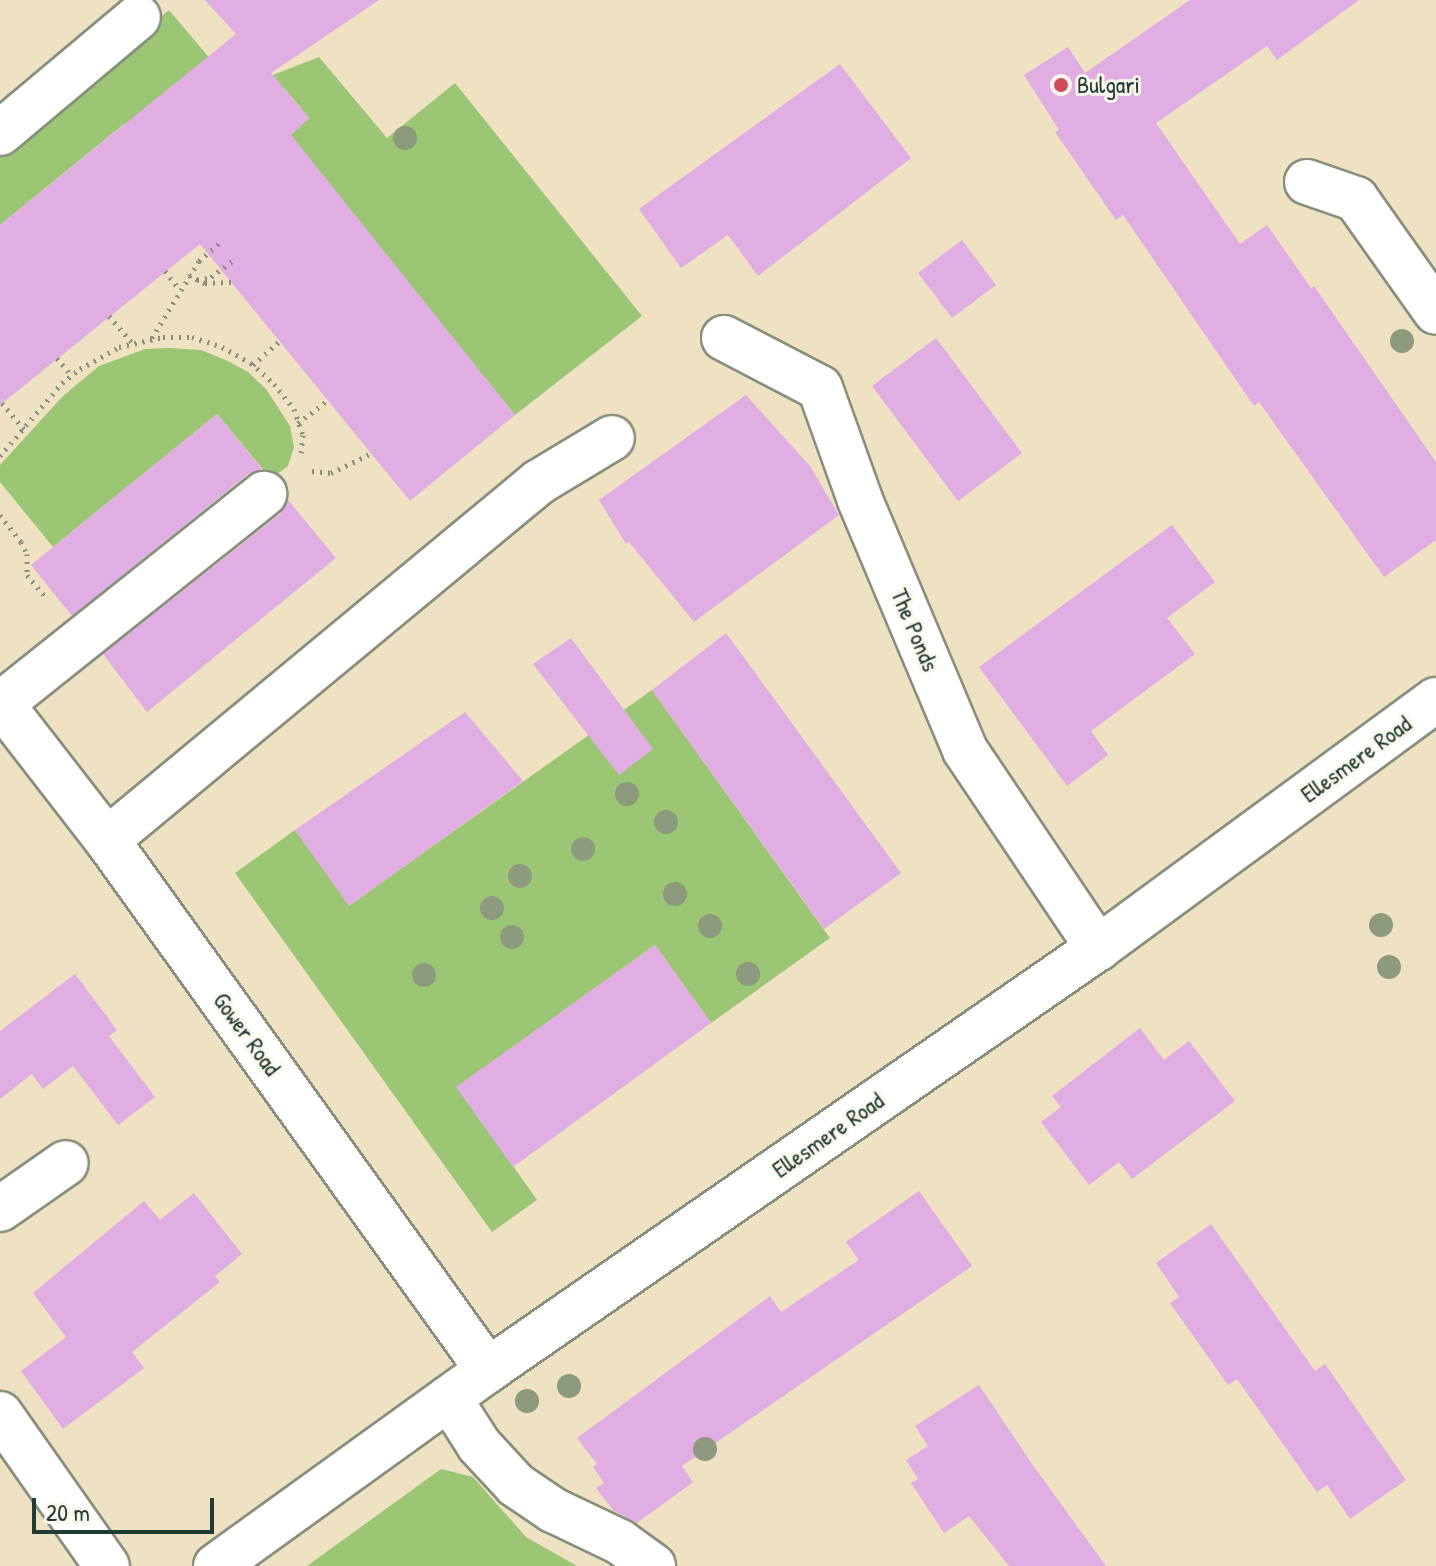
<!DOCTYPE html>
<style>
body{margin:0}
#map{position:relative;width:1436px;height:1566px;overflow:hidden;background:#eee2c2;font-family:"Patrick Hand",sans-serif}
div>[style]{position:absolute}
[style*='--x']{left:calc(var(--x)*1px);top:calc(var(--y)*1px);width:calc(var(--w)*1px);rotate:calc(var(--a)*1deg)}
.green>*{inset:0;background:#9bc775}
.building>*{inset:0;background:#e0aee3}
.path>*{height:5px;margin-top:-2.5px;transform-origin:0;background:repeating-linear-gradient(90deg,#86907b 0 2px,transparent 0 8px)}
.roads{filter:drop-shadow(2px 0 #86907b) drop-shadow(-2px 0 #86907b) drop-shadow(0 2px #86907b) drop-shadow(0 -2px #86907b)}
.minor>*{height:44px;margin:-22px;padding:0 22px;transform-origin:22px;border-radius:22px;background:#fff}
.trees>*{width:24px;height:24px;margin:-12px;border-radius:50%;background:#8d9a7d}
.dots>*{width:22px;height:22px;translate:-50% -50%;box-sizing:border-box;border:4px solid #fbf7ec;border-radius:50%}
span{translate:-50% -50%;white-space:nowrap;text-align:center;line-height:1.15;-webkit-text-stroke:6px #fbf7ec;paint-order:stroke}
.poi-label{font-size:24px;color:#1f3d34}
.left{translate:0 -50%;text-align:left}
.street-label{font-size:24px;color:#1f3d34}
.scale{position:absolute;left:32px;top:1498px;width:182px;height:36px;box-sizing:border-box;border:4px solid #1f3d34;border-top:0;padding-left:10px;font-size:24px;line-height:28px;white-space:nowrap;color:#1f3d34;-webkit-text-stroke:6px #fbf7ec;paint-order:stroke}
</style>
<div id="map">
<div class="green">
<i style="clip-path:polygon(169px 10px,233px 86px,224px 94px,319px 57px,387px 138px,455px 83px,642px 316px,515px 415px,289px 136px,309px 118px,284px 88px,232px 131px,124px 124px,0 225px,0 152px)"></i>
<i style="clip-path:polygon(169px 348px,201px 350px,228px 361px,248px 372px,266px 389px,290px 426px,294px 447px,288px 466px,271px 479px,217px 414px,53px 547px,0 482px,0 465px,63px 396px,99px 366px,145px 349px)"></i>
<i style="clip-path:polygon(652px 690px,830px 938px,711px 1023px,655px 945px,457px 1087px,537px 1200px,492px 1232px,235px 873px,295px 830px,350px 905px)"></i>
<i style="clip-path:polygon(441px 1469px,473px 1477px,526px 1537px,577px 1566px,307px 1566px)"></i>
</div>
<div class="building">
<i style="clip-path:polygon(205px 0,379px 0,271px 73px,309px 118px,291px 135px,515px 415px,410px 501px,200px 244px,0 405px,0 225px,236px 34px)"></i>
<i style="clip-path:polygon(1190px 0,1359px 0,1277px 60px,1267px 46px,1156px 123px,1240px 244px,1267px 225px,1311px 288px,1314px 286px,1436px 462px,1436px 540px,1384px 577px,1259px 402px,1254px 406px,1123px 215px,1116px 220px,1055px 132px,1059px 130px,1024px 75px,1068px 47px,1085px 73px)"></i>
<i style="clip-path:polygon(840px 64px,911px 158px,758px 276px,728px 235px,681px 268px,639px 209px)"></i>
<i style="clip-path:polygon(962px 240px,996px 285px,952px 318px,918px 273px)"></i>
<i style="clip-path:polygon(936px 338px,1022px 453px,958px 501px,872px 386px)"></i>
<i style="clip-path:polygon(746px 395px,810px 466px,839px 515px,694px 622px,629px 542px,626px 544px,599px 500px)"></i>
<i style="clip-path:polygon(217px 414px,262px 469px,248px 474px,72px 616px,31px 565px)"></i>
<i style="clip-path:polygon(288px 500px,336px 558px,147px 712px,103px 654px,280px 514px)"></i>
<i style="clip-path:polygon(1172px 525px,1215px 582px,1167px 618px,1195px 654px,1091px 731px,1108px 755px,1067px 786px,979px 667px)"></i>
<i style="clip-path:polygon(726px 633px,901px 873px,824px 929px,652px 690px)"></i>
<i style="clip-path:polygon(571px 638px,653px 749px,619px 775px,533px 664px)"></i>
<i style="clip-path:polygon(465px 712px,523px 781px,349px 906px,295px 830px)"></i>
<i style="clip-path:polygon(655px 945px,711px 1023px,513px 1167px,456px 1087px)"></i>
<i style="clip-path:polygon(75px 974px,117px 1030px,109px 1036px,155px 1097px,118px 1125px,73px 1066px,43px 1089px,32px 1074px,0 1099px,0 1031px)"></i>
<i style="clip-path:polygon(1140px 1028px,1164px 1060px,1189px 1041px,1235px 1101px,1132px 1179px,1119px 1162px,1089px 1185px,1041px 1122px,1061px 1107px,1052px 1096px)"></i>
<i style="clip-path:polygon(919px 1191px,972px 1266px,682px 1466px,693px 1482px,637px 1523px,614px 1511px,596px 1488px,604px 1483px,593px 1467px,597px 1464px,577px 1438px,770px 1296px,781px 1312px,859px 1260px,846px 1242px)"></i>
<i style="clip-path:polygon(194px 1193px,242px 1254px,215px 1276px,220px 1282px,132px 1352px,144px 1368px,63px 1429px,21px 1371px,66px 1337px,33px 1293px,144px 1201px,160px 1220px)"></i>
<i style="clip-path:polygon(1211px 1224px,1315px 1371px,1325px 1364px,1406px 1480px,1350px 1519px,1327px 1485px,1317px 1492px,1237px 1379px,1228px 1385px,1170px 1303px,1179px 1297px,1156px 1263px)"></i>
<i style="clip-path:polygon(979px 1385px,1032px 1464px,1106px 1566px,1009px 1566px,969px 1516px,944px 1533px,911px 1483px,918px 1479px,906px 1460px,928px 1446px,915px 1426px)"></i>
</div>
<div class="path">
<i style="--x:165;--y:271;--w:23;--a:52"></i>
<i style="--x:189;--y:275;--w:18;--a:27"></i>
<i style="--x:205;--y:283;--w:26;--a:-2"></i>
<i style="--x:197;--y:280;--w:14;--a:-12"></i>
<i style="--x:211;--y:277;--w:30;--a:-37"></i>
<i style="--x:109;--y:316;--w:35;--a:49"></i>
<i style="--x:152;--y:338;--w:90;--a:-58.6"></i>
<i style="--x:199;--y:261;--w:29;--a:-41"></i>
<i style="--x:57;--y:358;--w:23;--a:50"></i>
<i style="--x:253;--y:365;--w:36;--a:-42"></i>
<i style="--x:2;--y:403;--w:34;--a:50"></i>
<i style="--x:298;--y:423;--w:36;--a:-37"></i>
<i style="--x:0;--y:456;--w:96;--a:-49.7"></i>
<i style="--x:62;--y:383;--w:23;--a:-38"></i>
<i style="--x:80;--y:369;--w:45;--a:-29.4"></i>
<i style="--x:119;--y:347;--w:45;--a:-12.8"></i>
<i style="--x:163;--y:337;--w:29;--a:0"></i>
<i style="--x:192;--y:337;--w:32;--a:18"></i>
<i style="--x:222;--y:347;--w:33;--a:29"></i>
<i style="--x:251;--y:363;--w:31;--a:42"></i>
<i style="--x:274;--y:384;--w:32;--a:51"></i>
<i style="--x:294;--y:409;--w:28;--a:71"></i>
<i style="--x:303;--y:435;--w:18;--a:96"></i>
<i style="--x:312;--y:471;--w:19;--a:6"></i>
<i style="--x:331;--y:473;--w:43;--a:-26"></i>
<i style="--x:0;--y:515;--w:34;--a:52"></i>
<i style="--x:21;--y:542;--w:13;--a:63"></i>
<i style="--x:27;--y:554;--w:21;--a:90"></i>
<i style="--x:27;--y:575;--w:30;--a:50"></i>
</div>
<div class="roads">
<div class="minor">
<i style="--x:0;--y:133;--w:180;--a:-40"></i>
<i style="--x:1307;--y:182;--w:52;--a:19.1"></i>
<i style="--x:1356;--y:199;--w:138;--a:54.7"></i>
<i style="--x:724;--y:338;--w:108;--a:27.5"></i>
<i style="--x:820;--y:388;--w:119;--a:70.3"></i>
<i style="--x:860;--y:500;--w:271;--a:67.2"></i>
<i style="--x:965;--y:750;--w:239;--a:56.1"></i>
<i style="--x:0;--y:702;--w:175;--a:52.2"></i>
<i style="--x:107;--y:840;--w:653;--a:54.29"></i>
<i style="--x:1;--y:704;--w:337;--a:-38.6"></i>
<i style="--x:107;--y:840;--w:561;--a:-39.65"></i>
<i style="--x:539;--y:482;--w:85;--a:-31.1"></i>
<i style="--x:0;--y:1209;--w:80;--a:-34.9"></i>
<i style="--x:449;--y:1398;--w:56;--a:57.4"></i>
<i style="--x:479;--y:1445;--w:54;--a:47.2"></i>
<i style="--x:516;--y:1485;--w:45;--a:34"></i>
<i style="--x:553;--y:1510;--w:74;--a:25.5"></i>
<i style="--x:620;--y:1542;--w:41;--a:36"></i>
<i style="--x:0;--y:1414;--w:186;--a:54.9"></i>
<i style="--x:216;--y:1566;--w:335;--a:-35.8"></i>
<i style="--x:488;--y:1370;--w:742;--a:-34.68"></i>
<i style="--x:1098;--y:948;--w:419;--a:-36.3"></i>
</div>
</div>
<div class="trees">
<i style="left:405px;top:138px"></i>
<i style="left:1402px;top:341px"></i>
<i style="left:627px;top:794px"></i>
<i style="left:666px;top:822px"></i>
<i style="left:583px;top:849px"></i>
<i style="left:520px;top:876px"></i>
<i style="left:675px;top:894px"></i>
<i style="left:492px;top:908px"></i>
<i style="left:1381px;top:925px"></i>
<i style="left:710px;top:926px"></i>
<i style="left:512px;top:937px"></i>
<i style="left:1389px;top:967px"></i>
<i style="left:748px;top:974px"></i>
<i style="left:424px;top:975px"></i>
<i style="left:569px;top:1386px"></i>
<i style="left:527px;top:1401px"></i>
<i style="left:705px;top:1449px"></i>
</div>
<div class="dots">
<i style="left:1061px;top:85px;background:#d1495b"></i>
</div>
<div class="poi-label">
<span class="left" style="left:1077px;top:85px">Bulgari</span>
</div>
<div class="street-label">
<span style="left:915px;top:630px;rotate:67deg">The Ponds</span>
<span style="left:1356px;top:759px;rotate:-36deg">Ellesmere Road</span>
<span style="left:247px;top:1034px;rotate:54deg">Gower Road</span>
<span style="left:828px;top:1135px;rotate:-35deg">Ellesmere Road</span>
</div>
<div class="scale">20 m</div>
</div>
